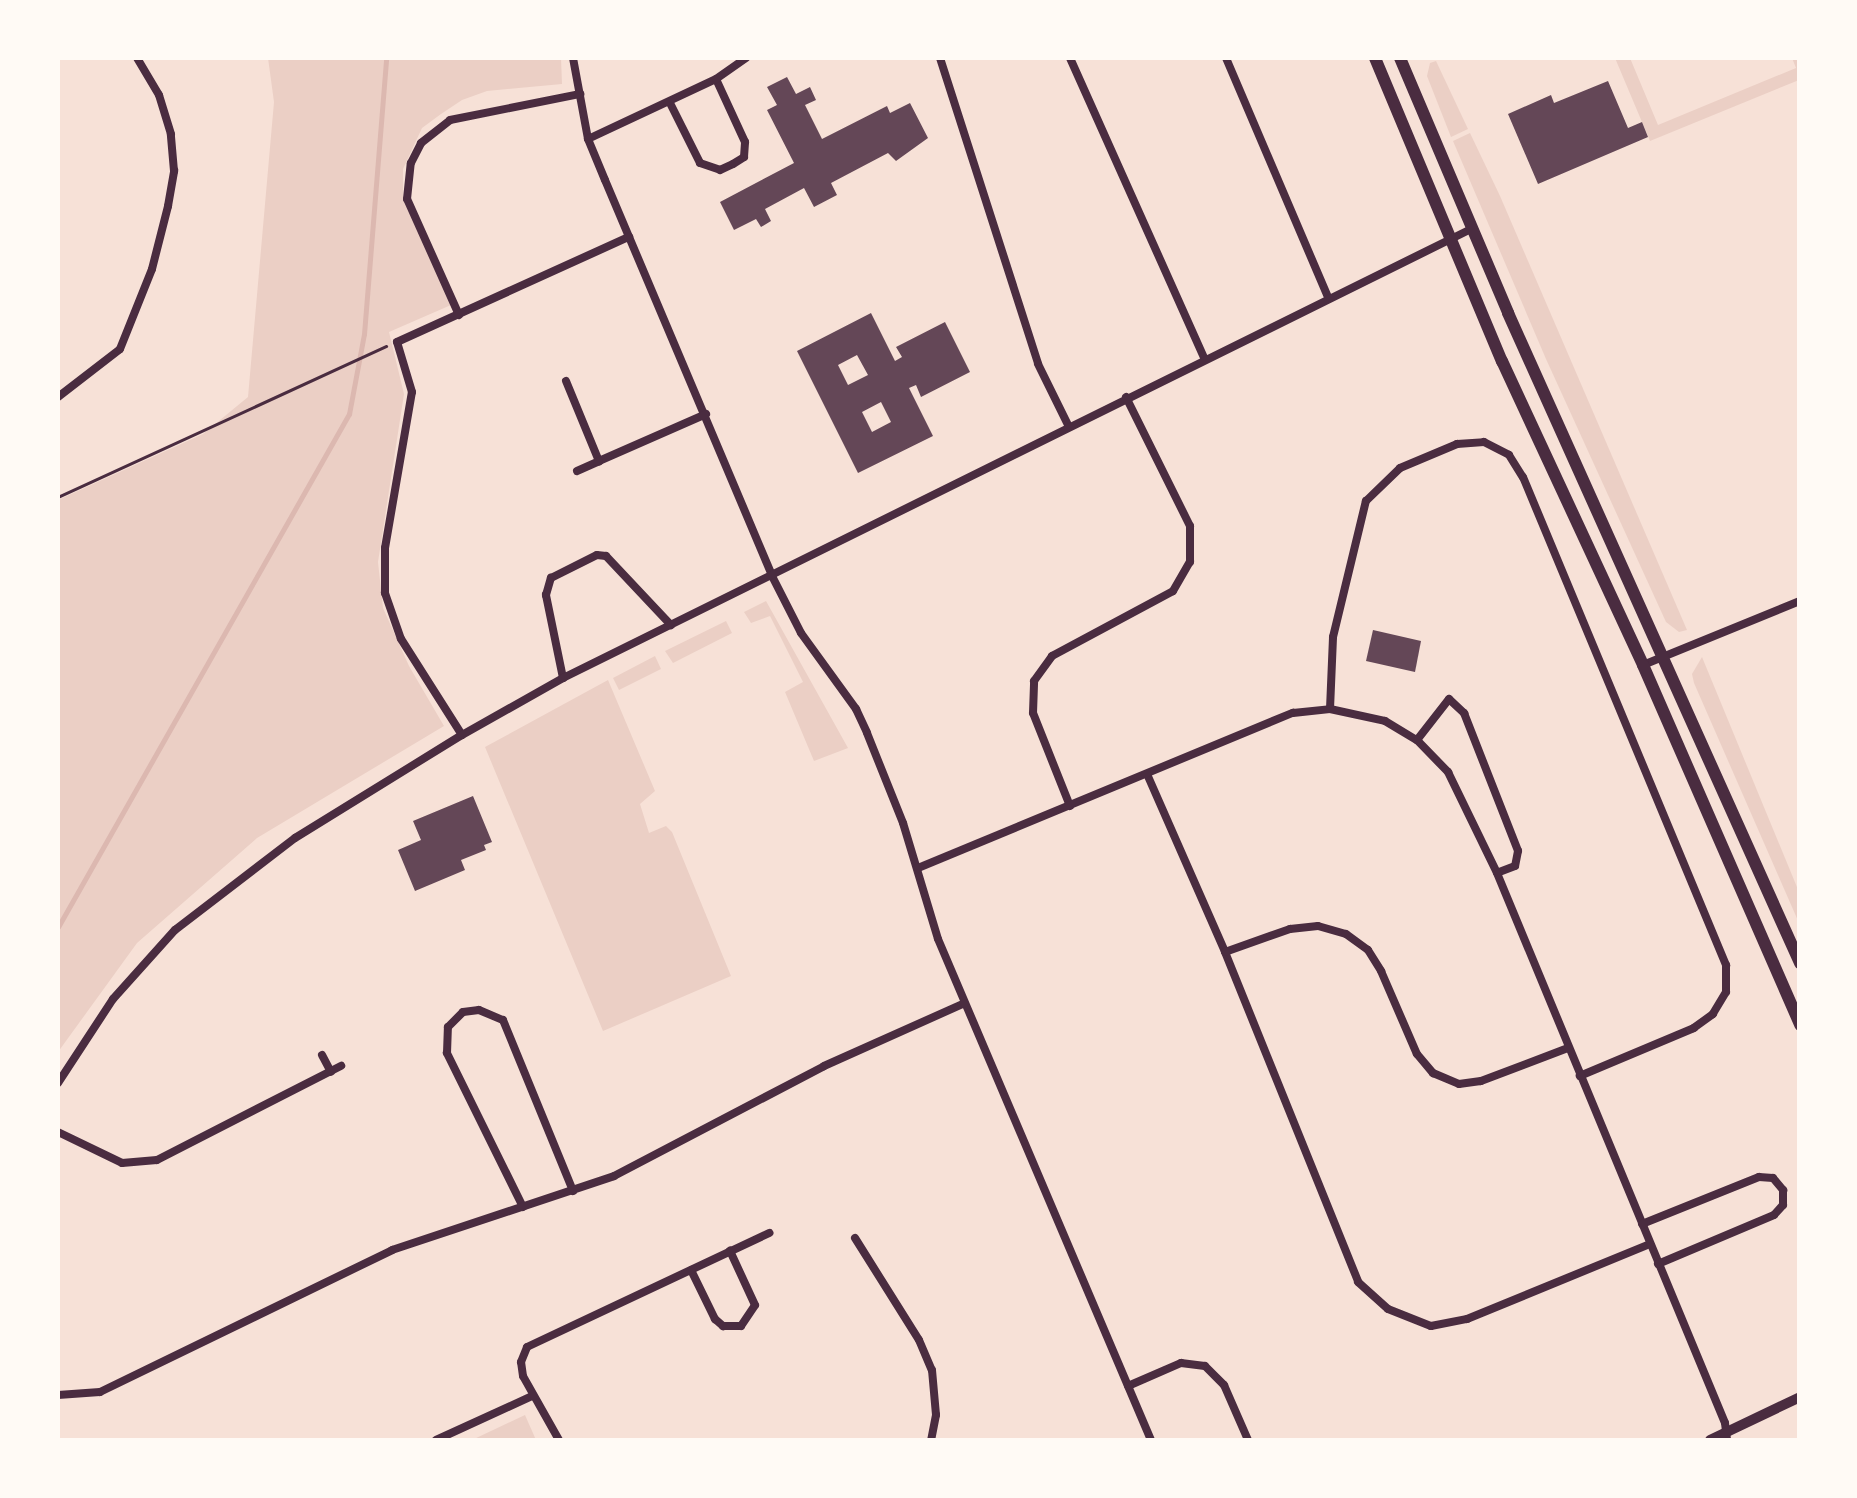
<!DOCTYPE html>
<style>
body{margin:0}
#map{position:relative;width:1857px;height:1498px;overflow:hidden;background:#f7e1d7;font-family:"Open Sans",sans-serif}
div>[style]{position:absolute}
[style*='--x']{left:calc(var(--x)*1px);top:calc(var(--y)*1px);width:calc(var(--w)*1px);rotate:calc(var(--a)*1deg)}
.green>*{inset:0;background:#ebcfc5}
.stream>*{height:5px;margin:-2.5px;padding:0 2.5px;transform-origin:2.5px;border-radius:2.5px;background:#dcb8b0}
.building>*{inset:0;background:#644757}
.path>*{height:2.5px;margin:-1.25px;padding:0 1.25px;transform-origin:1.25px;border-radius:1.25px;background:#4a2c40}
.minor>*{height:8px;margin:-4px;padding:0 4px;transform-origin:4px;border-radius:4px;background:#4a2c40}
.tertiary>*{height:10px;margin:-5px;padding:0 5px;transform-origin:5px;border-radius:5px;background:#4a2c40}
.primary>*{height:12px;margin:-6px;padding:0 6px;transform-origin:6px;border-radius:6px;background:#4a2c40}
span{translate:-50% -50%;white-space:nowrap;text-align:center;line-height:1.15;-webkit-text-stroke:10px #fffaf5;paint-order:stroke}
.frame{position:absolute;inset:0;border:60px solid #fffaf5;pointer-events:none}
</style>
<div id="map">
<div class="green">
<i style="clip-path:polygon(268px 58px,561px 58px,562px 84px,487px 91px,462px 100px,441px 114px,422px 128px,403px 169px,403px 198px,451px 305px,389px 332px,404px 394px,378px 562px,383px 608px,409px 666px,444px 726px,257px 838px,137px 943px,58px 1052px,58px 500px,203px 434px,248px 397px,274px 102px)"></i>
<i style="clip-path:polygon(1615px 58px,1630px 58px,1658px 125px,1796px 68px,1792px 58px,1799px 58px,1799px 80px,1650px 141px)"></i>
<i style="clip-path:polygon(1436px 61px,1468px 129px,1451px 137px,1427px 76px,1430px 63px)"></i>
<i style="clip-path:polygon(1470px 133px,1500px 196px,1687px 630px,1679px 632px,1666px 622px,1546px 359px,1453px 141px)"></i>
<i style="clip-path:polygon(766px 601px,848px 748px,814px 761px,785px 692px,803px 682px,770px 616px,751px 623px,744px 612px)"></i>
<i style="clip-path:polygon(726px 621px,732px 633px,673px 663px,665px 651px)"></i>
<i style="clip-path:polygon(655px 656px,661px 669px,619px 690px,613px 678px)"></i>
<i style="clip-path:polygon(1702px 657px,1799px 892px,1799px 923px,1694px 683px,1692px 674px)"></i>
<i style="clip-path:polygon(608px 680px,655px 791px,640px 804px,649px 833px,666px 826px,672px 832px,731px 976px,603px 1031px,485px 747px)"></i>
<i style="clip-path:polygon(525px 1415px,536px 1440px,472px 1440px)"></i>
</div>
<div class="stream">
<i style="--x:58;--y:927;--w:590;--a:-60.44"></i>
<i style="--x:349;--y:414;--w:81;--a:-79.4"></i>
<i style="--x:364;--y:334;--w:277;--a:-85.4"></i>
</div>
<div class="building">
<i style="clip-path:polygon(787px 77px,796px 94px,810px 87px,816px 100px,805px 105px,822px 139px,887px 106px,890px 113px,910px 103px,928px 138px,896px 161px,888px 153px,831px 183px,837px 195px,814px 207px,804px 188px,765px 209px,771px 221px,761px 227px,756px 219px,734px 230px,720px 202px,794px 163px,767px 110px,777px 105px,767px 87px)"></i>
<i style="clip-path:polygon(1608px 81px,1628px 128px,1642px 122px,1648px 137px,1538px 184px,1508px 114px,1551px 95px,1554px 103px)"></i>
<i style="clip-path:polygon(evenodd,871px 313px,895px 361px,902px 357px,896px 347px,945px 322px,970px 372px,921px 397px,916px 385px,909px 388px,933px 436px,858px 473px,797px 351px,871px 313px,857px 355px,868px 375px,848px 385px,838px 365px,857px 355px,871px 313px,881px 402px,891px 422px,872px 432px,862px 412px,881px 402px)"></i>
<i style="clip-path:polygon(1373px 630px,1421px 641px,1415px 672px,1366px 661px)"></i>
<i style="clip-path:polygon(473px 796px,492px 842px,484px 845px,486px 850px,461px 860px,465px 870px,415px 891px,398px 850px,421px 840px,413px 821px)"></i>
</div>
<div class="path">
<i style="--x:58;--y:497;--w:361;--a:-24.7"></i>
</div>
<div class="minor">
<i style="--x:573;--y:58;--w:82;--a:79.5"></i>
<i style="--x:588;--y:139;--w:44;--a:67.5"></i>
<i style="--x:605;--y:180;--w:430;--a:67.1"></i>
<i style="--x:772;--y:576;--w:64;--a:63"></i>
<i style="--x:801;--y:633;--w:94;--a:54.1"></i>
<i style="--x:856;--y:709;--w:26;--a:65"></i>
<i style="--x:867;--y:733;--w:97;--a:68.2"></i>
<i style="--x:903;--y:823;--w:121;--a:73.2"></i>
<i style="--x:938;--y:939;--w:544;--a:66.97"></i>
<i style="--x:940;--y:58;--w:321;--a:72.2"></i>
<i style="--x:1038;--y:364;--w:70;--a:63.8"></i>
<i style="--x:1070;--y:58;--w:329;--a:65.9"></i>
<i style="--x:1226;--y:58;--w:260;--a:66.9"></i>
<i style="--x:670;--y:103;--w:67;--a:63.4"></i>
<i style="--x:700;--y:163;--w:21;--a:19"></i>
<i style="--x:720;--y:170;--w:14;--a:-25"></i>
<i style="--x:733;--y:164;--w:13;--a:-32"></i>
<i style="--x:744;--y:157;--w:15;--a:-86"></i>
<i style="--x:745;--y:142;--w:69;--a:-114.7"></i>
<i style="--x:588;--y:139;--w:141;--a:-25.1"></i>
<i style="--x:716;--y:79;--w:37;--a:-35"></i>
<i style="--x:459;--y:315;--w:127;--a:-114.1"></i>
<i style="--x:407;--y:199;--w:36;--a:-84"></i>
<i style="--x:411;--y:163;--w:22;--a:-63"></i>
<i style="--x:421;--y:143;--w:37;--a:-38"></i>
<i style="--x:450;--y:120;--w:133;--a:-11.3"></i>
<i style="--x:566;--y:381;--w:87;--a:67.6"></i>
<i style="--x:599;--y:461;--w:117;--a:-23.7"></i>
<i style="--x:58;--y:397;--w:78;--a:-37.7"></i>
<i style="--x:120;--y:349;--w:86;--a:-68.2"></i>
<i style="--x:152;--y:269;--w:65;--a:-75.7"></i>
<i style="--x:168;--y:206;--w:36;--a:-80"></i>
<i style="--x:174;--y:171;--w:37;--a:-95"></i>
<i style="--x:171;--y:134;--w:41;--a:-107.1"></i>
<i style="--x:159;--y:95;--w:43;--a:-120.7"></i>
<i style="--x:577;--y:471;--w:24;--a:-24"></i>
<i style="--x:1643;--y:665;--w:170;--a:-22.2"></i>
<i style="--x:563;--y:678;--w:85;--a:-101.6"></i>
<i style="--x:546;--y:595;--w:18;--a:-74"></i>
<i style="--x:551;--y:578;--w:51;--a:-26.6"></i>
<i style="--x:597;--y:555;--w:9;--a:6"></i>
<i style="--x:606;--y:556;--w:95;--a:46.7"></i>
<i style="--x:1330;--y:709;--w:72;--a:-87.6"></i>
<i style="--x:1333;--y:637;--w:140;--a:-76.4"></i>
<i style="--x:1366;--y:501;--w:47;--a:-44.1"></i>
<i style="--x:1400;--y:468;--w:62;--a:-22.8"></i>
<i style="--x:1457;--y:444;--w:27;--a:-4"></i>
<i style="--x:1484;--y:442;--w:28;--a:27"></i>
<i style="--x:1509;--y:455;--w:26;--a:58"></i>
<i style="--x:1523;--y:477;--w:529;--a:67.41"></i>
<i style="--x:1726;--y:965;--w:27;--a:90"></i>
<i style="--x:1726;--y:992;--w:26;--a:121"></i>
<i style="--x:1713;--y:1014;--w:24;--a:144"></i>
<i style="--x:1694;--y:1028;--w:124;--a:157.2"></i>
<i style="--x:462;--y:735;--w:114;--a:-122.4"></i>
<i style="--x:401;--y:639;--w:49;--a:-109.2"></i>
<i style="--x:385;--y:593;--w:45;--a:-90"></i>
<i style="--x:385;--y:548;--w:158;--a:-80.2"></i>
<i style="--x:412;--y:392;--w:52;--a:-106.7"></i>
<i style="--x:397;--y:342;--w:255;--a:-24.4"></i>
<i style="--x:1417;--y:740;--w:52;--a:-52"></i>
<i style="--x:1449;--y:699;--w:21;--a:43"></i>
<i style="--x:1464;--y:713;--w:148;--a:68.6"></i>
<i style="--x:1518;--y:851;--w:15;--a:101"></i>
<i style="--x:1515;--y:866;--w:19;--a:159"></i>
<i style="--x:1147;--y:774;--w:194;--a:66.3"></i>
<i style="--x:1225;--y:952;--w:356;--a:68"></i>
<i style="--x:1358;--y:1282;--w:40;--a:42"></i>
<i style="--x:1388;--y:1309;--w:46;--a:21.6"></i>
<i style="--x:1431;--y:1326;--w:37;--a:-11"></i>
<i style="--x:1467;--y:1319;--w:198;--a:-22.3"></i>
<i style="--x:1070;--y:806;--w:100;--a:-111.7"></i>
<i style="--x:1033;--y:713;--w:32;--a:-88"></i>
<i style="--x:1034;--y:681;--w:31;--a:-54"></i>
<i style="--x:1052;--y:656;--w:137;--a:-28.2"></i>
<i style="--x:1173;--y:591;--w:34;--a:-60"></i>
<i style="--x:1190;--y:562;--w:36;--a:-90"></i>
<i style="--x:1190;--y:526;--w:144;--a:-116.4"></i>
<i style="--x:918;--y:868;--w:406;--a:-22.5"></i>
<i style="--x:1293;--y:713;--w:37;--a:-6"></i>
<i style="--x:1330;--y:709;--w:56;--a:12.3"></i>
<i style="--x:1385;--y:721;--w:37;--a:31"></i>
<i style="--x:1417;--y:740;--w:45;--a:45.9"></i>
<i style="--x:1448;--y:772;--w:112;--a:64.1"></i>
<i style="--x:1497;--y:873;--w:595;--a:67.48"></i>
<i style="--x:1725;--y:1423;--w:17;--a:83"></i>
<i style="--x:1225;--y:952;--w:69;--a:-19.5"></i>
<i style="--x:1290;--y:929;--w:28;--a:-6"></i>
<i style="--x:1318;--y:926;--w:29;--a:16"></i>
<i style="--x:1346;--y:934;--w:27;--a:36"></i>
<i style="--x:1368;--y:950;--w:25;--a:58"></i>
<i style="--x:1381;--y:971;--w:90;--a:66.6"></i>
<i style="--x:1417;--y:1054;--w:25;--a:50"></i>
<i style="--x:1433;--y:1073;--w:28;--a:23"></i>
<i style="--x:1459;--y:1084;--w:22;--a:-8"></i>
<i style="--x:1481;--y:1081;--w:93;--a:-20.8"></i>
<i style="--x:322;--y:1055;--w:19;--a:62"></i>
<i style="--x:58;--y:1083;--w:100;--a:-56.8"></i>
<i style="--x:113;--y:999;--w:93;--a:-48.1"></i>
<i style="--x:175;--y:930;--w:151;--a:-37.5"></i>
<i style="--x:295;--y:838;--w:196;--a:-31.7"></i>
<i style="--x:462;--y:735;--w:116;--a:-29.4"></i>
<i style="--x:563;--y:678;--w:1013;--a:-26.31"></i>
<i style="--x:58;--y:1132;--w:71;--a:25.8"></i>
<i style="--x:122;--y:1163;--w:35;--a:-5"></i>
<i style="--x:157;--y:1160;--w:207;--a:-27.1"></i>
<i style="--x:523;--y:1207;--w:172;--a:-116.3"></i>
<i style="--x:447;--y:1053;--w:26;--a:-88"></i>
<i style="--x:448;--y:1027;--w:21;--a:-45"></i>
<i style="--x:463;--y:1012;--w:16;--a:-7"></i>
<i style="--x:479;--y:1010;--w:26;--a:23"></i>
<i style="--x:503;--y:1020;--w:185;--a:67.7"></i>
<i style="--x:1642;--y:1224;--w:126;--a:-21.9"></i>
<i style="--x:1759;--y:1177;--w:14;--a:4"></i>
<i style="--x:1773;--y:1178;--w:16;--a:50"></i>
<i style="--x:1783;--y:1190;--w:15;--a:90"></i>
<i style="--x:1783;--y:1205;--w:13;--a:132"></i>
<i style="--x:1774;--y:1215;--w:126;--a:157.1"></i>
<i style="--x:855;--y:1238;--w:120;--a:57.9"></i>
<i style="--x:919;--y:1340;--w:33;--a:67"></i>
<i style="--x:932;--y:1370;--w:45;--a:84.9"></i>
<i style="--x:936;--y:1415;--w:25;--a:101"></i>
<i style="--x:691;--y:1270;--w:55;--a:63.9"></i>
<i style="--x:715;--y:1319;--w:11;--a:41"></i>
<i style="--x:723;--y:1326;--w:18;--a:0"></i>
<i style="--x:741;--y:1326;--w:25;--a:-56"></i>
<i style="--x:755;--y:1305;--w:60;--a:-114.8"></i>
<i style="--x:1128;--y:1386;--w:58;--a:-23.5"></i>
<i style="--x:1181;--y:1363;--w:24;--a:7"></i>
<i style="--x:1205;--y:1366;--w:27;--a:45"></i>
<i style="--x:1224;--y:1385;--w:60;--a:66.4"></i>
<i style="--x:58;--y:1395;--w:42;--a:-4.1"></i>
<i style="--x:100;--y:1392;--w:325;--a:-25.9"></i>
<i style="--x:392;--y:1250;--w:234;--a:-18.4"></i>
<i style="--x:614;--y:1176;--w:237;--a:-27.6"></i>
<i style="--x:824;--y:1066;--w:154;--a:-24.1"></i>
<i style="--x:436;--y:1440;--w:106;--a:-24.6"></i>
<i style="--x:559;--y:1440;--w:73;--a:-119.4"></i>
<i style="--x:523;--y:1376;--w:14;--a:-98"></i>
<i style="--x:521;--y:1362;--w:16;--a:-68"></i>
<i style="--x:527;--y:1347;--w:268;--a:-25.2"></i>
</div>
<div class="tertiary">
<i style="--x:1710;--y:1440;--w:100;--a:-25.5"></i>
</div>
<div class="primary">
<i style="--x:1375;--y:58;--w:329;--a:67.3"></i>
<i style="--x:1502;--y:361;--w:335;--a:65.1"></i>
<i style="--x:1643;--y:665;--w:393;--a:66.4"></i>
<i style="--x:1400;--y:58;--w:277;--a:67"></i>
<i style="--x:1508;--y:313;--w:713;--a:65.81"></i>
</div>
<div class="frame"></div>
</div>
